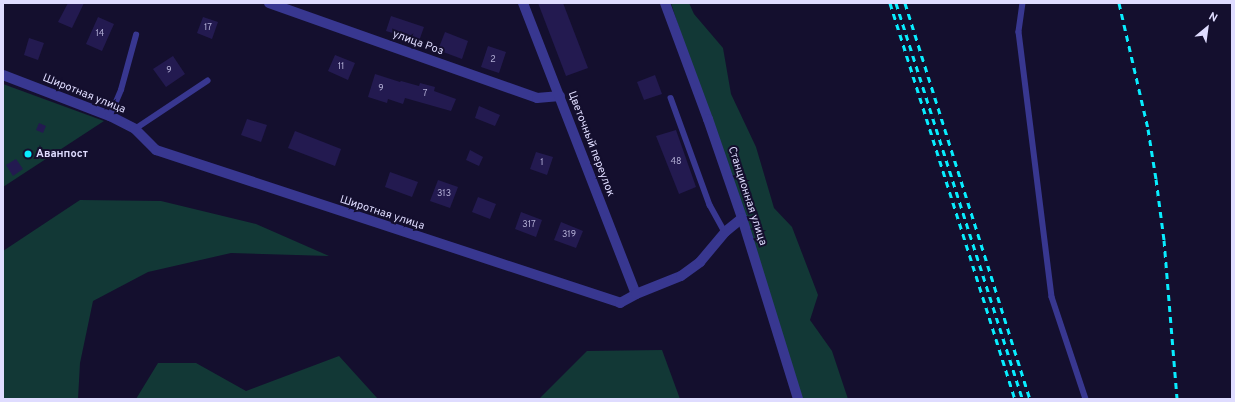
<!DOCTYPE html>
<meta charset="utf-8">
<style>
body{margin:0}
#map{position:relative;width:1235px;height:402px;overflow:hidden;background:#140f2e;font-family:Overpass,sans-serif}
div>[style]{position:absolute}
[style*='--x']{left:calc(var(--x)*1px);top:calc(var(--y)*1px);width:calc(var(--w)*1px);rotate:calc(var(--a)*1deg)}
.green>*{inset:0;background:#123836}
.building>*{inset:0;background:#231a50}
.service>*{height:5.5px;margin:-2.75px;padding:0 2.75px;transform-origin:2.75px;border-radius:2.75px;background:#383790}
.minor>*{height:10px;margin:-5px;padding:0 5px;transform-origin:5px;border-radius:5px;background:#383790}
.rail>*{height:3px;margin-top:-1.5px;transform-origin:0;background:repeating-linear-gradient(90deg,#08edff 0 6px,transparent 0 11px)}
.dots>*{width:11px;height:11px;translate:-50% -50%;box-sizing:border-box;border:2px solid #140f2e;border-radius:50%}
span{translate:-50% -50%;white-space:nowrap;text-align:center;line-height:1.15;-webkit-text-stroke:4px #140f2e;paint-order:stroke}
.number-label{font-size:9px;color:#b0acd3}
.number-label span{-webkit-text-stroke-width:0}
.street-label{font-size:11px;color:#dfdcff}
.poi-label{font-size:11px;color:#dfdcff;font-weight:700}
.left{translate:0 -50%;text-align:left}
.frame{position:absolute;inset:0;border:4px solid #dfdcff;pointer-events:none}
.north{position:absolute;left:1187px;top:8px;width:40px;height:40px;-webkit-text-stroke:3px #140f2e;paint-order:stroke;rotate:29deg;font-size:11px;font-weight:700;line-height:16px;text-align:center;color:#dfdcff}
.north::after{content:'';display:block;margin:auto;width:14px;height:18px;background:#dfdcff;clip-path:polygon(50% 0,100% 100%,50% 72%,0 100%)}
</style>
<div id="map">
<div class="green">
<i style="clip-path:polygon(671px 3px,689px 3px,694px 14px,723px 48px,731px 94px,756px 147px,774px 208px,792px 227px,818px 295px,810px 320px,832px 351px,848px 399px,798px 399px)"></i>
<i style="clip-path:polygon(3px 84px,104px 121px,3px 187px)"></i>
<i style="clip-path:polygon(80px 200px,161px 201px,256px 224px,329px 256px,231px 253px,148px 272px,93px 301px,80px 363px,78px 399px,3px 399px,3px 251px)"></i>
<i style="clip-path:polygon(662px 350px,680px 399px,539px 399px,587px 351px)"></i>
<i style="clip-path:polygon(339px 356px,378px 399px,136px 399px,158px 363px,196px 363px,246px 391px)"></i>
</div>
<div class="building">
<i style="clip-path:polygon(68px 3px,84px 3px,72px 28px,58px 22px)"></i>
<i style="clip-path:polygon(538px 3px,563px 3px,588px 68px,566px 76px)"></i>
<i style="clip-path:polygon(391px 16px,424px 27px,419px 41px,386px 31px)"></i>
<i style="clip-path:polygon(98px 17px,114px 24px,102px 51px,86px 44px)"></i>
<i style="clip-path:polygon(203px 17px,218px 22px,212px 39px,197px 33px)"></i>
<i style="clip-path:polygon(445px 32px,468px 41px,462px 59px,438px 50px)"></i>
<i style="clip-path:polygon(29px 38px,44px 43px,38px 60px,24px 55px)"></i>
<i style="clip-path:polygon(488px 46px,506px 52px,499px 73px,481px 67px)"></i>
<i style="clip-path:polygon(335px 55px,355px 63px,348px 80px,328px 71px)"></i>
<i style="clip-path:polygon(173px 56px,185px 74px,166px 87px,153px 69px)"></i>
<i style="clip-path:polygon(375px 74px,400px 82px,401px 81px,419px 86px,420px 83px,435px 87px,434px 91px,456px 99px,451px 111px,405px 98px,403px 104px,388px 99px,387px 103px,368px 97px)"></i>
<i style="clip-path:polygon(655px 75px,662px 94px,644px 100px,637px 82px)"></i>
<i style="clip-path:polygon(479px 106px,500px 115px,495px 126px,475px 118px)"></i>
<i style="clip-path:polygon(247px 119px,267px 125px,261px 142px,241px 135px)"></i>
<i style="clip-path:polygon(39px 123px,46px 126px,43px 133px,36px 130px)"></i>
<i style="clip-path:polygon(676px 130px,696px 187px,679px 194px,656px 136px)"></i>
<i style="clip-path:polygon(295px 131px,341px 149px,335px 166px,288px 148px)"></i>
<i style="clip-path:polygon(470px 150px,483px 157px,479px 166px,466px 160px)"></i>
<i style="clip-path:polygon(536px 152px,553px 157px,547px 175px,530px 169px)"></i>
<i style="clip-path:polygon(16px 159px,23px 169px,13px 176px,6px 165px)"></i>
<i style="clip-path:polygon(390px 172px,418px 182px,412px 197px,385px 187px)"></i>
<i style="clip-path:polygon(438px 180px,458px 187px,450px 208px,430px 201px)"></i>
<i style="clip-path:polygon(478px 197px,496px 204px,490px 219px,472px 212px)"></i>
<i style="clip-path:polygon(521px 212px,542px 220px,536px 237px,515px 229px)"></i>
<i style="clip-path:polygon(561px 222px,583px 231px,576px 248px,554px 240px)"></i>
</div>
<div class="service">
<i style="--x:1023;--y:3;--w:29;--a:98"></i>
<i style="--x:1019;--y:32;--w:267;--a:82.9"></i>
<i style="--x:1052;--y:297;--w:108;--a:71.6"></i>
<i style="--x:671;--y:98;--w:114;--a:70"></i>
<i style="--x:710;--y:205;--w:31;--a:61"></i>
<i style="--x:110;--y:116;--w:28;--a:-67"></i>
<i style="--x:121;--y:90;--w:57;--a:-74.7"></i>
<i style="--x:135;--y:129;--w:87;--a:-33.7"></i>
</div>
<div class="minor">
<i style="--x:269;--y:3;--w:284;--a:19.5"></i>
<i style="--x:537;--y:98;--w:23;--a:-5"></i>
<i style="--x:523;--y:3;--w:312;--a:68.8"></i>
<i style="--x:665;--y:3;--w:124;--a:69.7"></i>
<i style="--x:708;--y:119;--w:105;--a:71"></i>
<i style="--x:742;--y:218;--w:189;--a:72.8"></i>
<i style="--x:3;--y:75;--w:115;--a:21"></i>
<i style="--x:110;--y:116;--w:28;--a:27"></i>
<i style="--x:135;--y:129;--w:30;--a:45"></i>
<i style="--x:156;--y:150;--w:489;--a:18.2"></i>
<i style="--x:620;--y:303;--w:18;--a:-29"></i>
<i style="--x:636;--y:294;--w:48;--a:-21.8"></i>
<i style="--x:681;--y:276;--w:24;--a:-36"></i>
<i style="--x:700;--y:262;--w:39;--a:-50"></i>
<i style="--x:725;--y:232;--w:22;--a:-39"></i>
</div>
<div class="rail">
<i style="--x:890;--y:3;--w:415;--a:72.5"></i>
<i style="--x:896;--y:3;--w:416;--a:72.3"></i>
<i style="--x:905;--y:3;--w:415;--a:72.5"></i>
<i style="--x:1119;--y:3;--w:129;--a:77"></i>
<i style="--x:1148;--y:129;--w:51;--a:80.9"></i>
<i style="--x:1156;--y:179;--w:62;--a:82.5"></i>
<i style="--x:1164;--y:240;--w:160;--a:85.3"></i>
</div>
<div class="dots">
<i style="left:28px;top:154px;background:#08edff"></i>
</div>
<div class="number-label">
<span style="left:208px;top:28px">17</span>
<span style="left:100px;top:34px">14</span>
<span style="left:493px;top:60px">2</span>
<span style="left:341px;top:67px">11</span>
<span style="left:169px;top:71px">9</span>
<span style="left:381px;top:89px">9</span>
<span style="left:425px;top:94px">7</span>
<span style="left:676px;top:162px">48</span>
<span style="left:542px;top:163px">1</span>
<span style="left:444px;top:194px">313</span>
<span style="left:529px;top:225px">317</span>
<span style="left:569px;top:235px">319</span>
</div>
<div class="street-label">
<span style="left:418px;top:43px;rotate:20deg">улица Роз</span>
<span style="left:84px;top:94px;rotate:22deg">Широтная улица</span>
<span style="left:591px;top:144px;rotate:69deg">Цветочный переулок</span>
<span style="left:747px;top:196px;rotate:72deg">Станционная улица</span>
<span style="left:382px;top:213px;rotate:18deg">Широтная улица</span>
</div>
<div class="poi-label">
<span class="left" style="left:36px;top:154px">Аванпост</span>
</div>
<div class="frame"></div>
<div class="north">N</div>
</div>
